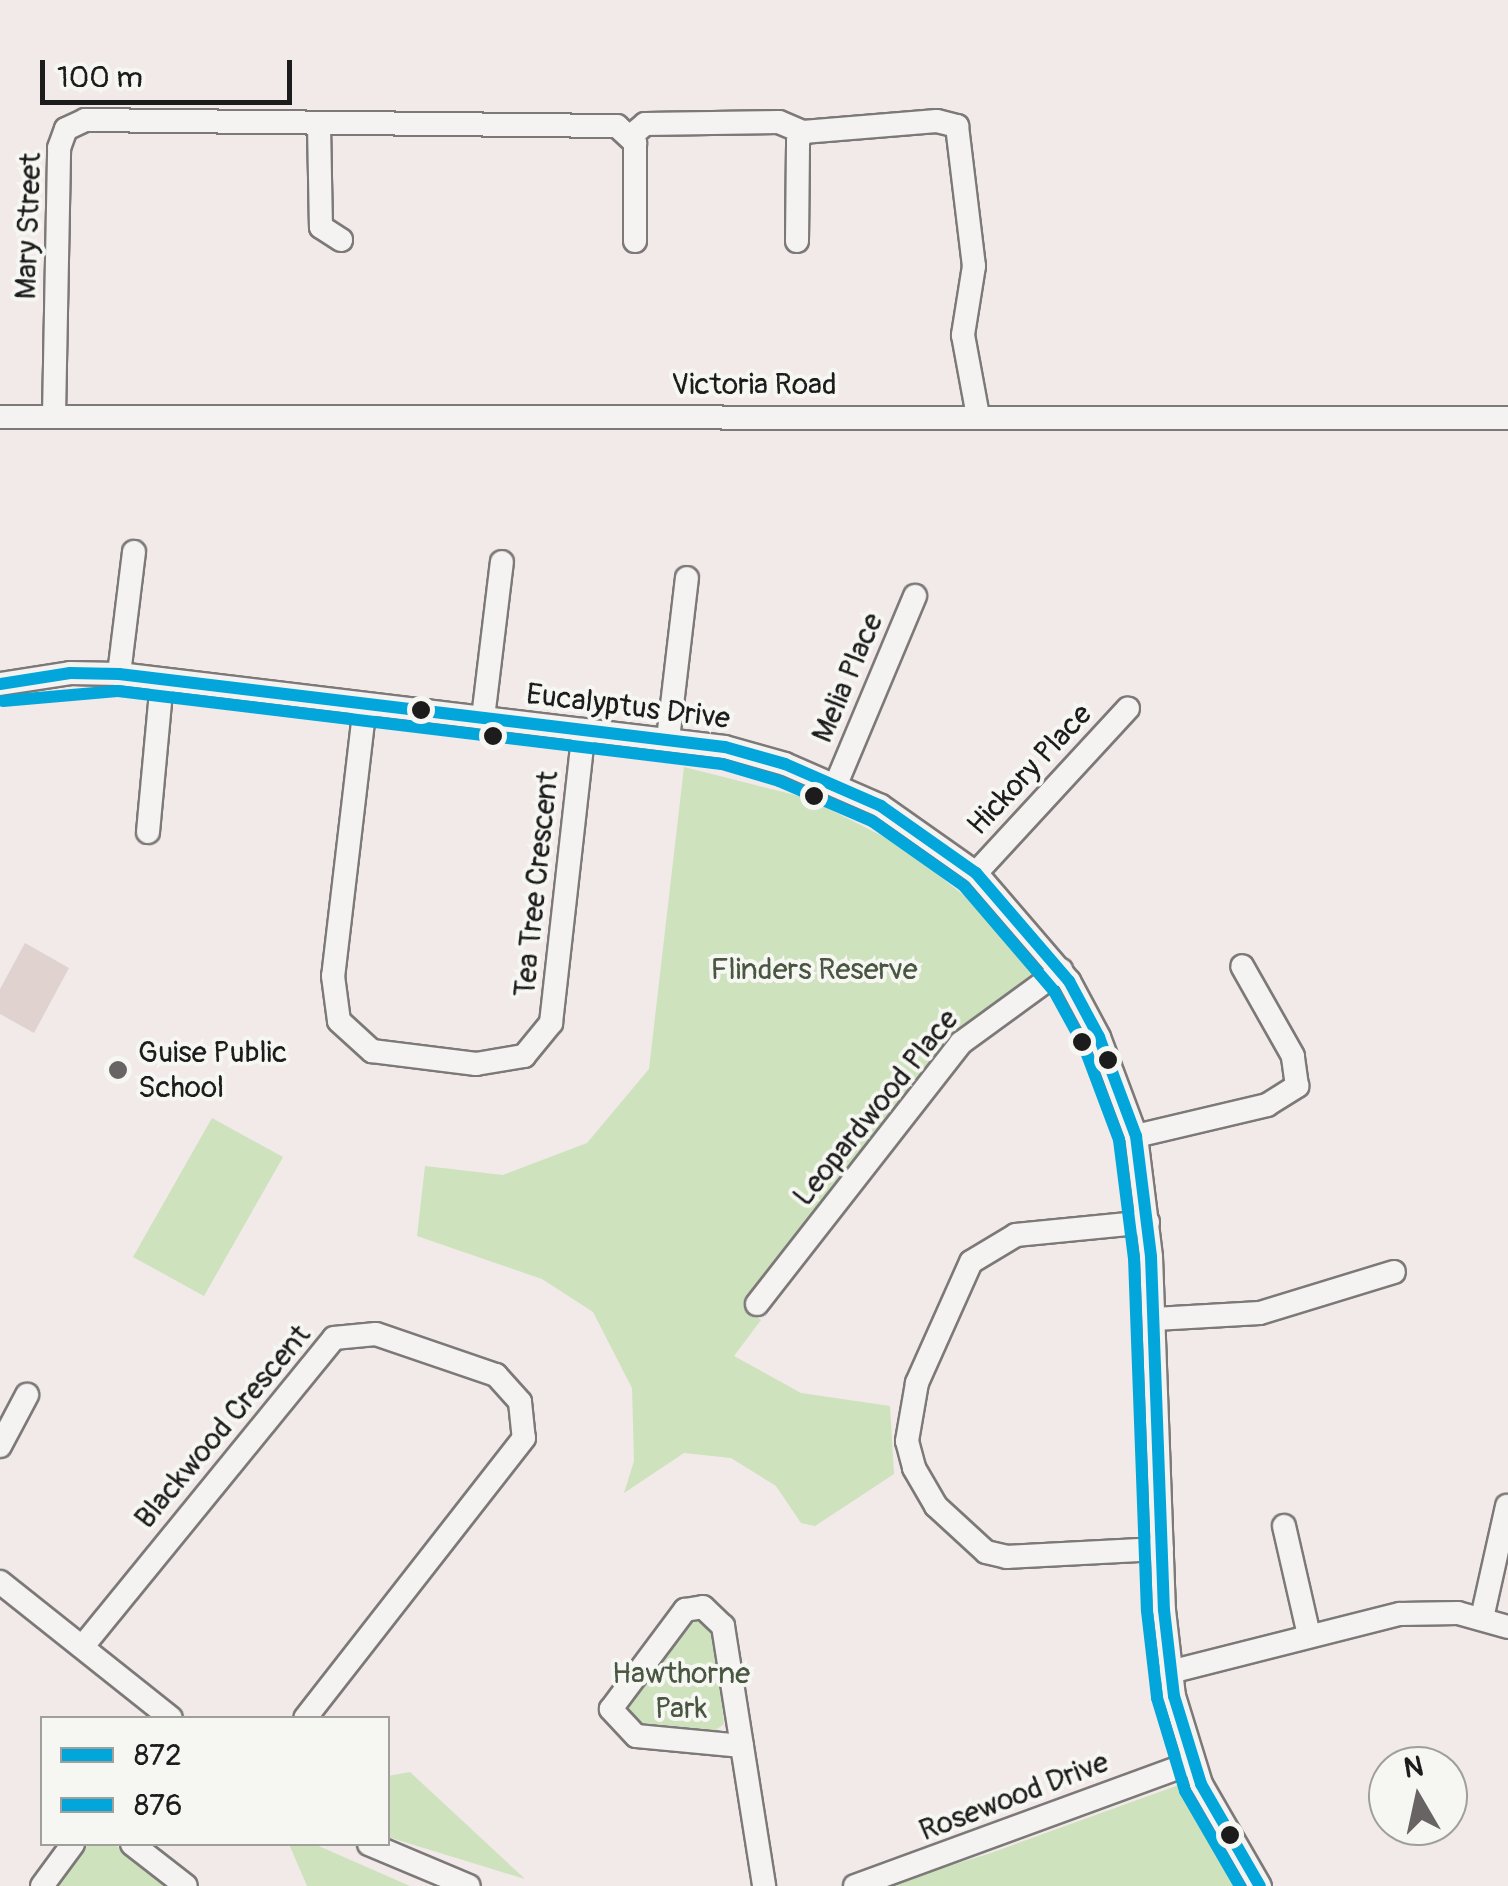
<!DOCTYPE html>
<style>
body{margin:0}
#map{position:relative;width:1508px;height:1886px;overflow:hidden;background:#f1eae8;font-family:Pangolin,sans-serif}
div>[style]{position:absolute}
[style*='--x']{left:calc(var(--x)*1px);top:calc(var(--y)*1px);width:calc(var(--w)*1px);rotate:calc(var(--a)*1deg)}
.green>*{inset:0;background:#cde2bd}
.building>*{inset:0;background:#e0d2cf}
.roads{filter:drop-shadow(2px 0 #7c7978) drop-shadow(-2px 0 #7c7978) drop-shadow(0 2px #7c7978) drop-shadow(0 -2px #7c7978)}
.minor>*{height:22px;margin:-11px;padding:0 11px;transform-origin:11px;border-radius:11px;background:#f4f3f1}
.bus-1>*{height:12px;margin:-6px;padding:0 6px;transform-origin:6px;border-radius:6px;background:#03a6da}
.bus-2>*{height:12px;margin:-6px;padding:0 6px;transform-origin:6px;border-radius:6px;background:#03a6da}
.dots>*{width:28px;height:28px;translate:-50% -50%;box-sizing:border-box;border:5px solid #f6f6f2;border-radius:50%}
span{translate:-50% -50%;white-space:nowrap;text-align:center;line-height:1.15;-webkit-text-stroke:8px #f6f6f2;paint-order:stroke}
.street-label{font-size:30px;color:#1c1c1c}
.park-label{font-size:30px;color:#485642}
.poi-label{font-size:30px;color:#1c1c1c}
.left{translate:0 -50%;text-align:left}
.legend{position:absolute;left:40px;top:1716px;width:350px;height:130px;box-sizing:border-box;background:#f6f6f2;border:2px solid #9f9f9c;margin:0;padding:12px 18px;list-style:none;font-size:30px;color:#1c1c1c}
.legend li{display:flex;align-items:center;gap:20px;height:50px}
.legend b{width:50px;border:2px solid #9f9f9c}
.north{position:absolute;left:1368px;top:1746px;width:100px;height:100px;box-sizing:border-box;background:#f6f6f2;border:2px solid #9f9f9c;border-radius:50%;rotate:351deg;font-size:28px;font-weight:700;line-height:40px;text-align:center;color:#1c1c1c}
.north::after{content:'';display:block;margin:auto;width:35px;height:45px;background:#676463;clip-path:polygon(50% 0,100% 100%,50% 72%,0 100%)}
.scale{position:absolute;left:40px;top:60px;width:252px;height:45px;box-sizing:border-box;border:5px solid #1c1c1c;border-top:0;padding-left:12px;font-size:30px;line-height:35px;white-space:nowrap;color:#1c1c1c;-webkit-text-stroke:8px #f6f6f2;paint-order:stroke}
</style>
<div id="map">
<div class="green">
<i style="clip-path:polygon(684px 767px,807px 798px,900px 845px,966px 897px,1036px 977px,957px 1034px,745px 1307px,761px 1320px,734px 1356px,801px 1393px,890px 1406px,894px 1474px,815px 1526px,801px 1523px,776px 1486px,731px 1458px,684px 1453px,624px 1493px,634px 1461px,632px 1388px,593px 1312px,542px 1279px,417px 1236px,425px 1166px,503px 1175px,587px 1143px,649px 1069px)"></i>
<i style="clip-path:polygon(212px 1118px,283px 1157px,204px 1296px,133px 1257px)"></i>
<i style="clip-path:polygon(687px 1619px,702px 1619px,714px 1631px,724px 1724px,710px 1734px,635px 1726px,623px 1705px)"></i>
<i style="clip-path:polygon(410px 1772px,525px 1879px,388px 1837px,388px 1776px)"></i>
<i style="clip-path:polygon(1187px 1782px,1244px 1886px,883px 1886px,988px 1854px)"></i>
<i style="clip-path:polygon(87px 1844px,114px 1844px,168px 1886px,55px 1886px)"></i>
<i style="clip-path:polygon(289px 1844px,314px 1844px,410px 1886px,307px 1886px)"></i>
</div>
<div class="building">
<i style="clip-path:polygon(25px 943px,69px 968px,34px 1033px,0 1014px,0 989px)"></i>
</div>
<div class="roads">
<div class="minor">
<i style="--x:319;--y:125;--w:102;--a:88.9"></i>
<i style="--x:321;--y:227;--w:24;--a:33"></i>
<i style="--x:632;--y:135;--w:17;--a:-40"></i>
<i style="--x:645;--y:124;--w:134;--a:-0.9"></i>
<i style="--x:779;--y:122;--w:26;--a:23"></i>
<i style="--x:803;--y:132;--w:134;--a:-4.7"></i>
<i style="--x:937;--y:121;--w:21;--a:14"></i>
<i style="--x:957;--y:126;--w:141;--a:83.1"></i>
<i style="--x:974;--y:266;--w:70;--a:99.1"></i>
<i style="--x:963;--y:335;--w:82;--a:79.5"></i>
<i style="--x:797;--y:241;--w:100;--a:-89.4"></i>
<i style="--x:798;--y:141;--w:10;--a:-61"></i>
<i style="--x:54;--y:416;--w:268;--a:-88.9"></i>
<i style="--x:59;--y:148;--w:20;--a:-70"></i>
<i style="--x:66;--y:129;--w:21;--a:-25"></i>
<i style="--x:85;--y:120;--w:532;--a:0.65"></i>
<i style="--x:617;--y:126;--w:25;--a:43"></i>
<i style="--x:635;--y:143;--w:98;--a:90"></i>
<i style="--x:0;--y:417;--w:1508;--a:0.04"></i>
<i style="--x:119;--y:674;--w:123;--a:-83"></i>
<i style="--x:0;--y:684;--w:71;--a:-8.9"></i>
<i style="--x:70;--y:673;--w:49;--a:1.2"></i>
<i style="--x:119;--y:674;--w:610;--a:6.87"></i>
<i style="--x:725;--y:747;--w:62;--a:15.8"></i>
<i style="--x:785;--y:764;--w:105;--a:23.6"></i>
<i style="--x:881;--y:806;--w:116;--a:35.2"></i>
<i style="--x:976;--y:873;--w:143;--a:49.3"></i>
<i style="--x:1069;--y:981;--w:64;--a:61.8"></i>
<i style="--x:1099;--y:1037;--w:106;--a:69.5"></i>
<i style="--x:1136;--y:1136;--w:122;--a:82.9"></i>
<i style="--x:1151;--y:1257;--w:353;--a:87.9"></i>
<i style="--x:1164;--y:1610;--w:87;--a:83.4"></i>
<i style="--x:1174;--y:1696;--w:92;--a:72.9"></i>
<i style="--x:1201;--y:1784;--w:118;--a:60"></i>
<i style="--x:365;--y:705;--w:273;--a:96.7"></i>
<i style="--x:333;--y:976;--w:45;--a:82.4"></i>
<i style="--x:339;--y:1021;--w:45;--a:42.3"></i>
<i style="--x:372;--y:1051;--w:105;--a:7.1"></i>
<i style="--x:476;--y:1064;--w:49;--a:-9.5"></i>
<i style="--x:524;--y:1056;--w:43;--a:-50.7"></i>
<i style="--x:551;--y:1023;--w:295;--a:-83.6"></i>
<i style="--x:483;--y:718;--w:157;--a:-83.1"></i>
<i style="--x:668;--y:739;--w:162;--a:-83.3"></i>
<i style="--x:836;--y:784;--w:204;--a:-67.2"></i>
<i style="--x:148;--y:832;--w:153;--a:-84.7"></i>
<i style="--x:976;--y:873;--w:224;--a:-47.3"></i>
<i style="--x:1136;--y:1136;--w:135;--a:-13.3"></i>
<i style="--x:1267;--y:1105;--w:36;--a:-32"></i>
<i style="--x:1297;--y:1086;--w:30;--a:-98"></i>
<i style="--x:1293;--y:1056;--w:103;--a:-119.5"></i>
<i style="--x:1148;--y:1222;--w:133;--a:174.4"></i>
<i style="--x:1016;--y:1235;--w:52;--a:149"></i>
<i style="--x:971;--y:1262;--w:133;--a:114.1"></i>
<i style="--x:917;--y:1383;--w:59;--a:99.8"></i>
<i style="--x:907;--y:1441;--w:28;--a:75"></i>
<i style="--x:914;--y:1468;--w:44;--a:59.9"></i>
<i style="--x:936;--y:1506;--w:68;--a:42.6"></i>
<i style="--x:986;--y:1552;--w:22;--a:13"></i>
<i style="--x:1007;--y:1557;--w:155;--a:-3"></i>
<i style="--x:757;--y:1304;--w:331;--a:-52"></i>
<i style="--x:961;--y:1043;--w:124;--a:-36.1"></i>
<i style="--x:1155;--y:1319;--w:105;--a:-3.3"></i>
<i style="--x:1260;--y:1313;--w:140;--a:-17"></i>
<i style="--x:0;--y:1446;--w:58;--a:-62.1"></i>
<i style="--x:1284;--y:1526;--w:112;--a:77.1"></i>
<i style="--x:0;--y:1582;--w:218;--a:38.5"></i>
<i style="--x:1482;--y:1618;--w:115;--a:-77.4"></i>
<i style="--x:83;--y:1646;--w:397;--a:-50.8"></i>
<i style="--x:334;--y:1338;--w:42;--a:-5.4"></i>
<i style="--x:376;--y:1334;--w:127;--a:18.9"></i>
<i style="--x:496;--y:1375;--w:36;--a:48"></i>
<i style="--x:520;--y:1402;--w:36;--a:84"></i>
<i style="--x:524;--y:1438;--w:355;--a:128"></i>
<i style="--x:1170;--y:1672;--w:237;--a:-14.2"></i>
<i style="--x:1400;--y:1614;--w:58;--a:-1"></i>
<i style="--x:1458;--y:1613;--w:52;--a:15.6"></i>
<i style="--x:742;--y:1746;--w:106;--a:-174.6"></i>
<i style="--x:636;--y:1736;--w:37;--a:-133"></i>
<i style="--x:611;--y:1709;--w:124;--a:-53.2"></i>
<i style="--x:685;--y:1610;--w:18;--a:-9"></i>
<i style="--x:703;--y:1607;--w:28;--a:44"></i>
<i style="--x:723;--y:1626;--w:263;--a:81"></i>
<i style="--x:132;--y:1844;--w:68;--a:37.9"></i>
<i style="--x:369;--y:1844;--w:108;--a:22.8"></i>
<i style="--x:42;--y:1886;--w:52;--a:-53.6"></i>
<i style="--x:855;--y:1886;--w:359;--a:-20.1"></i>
</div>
</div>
<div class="bus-1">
<i style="--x:0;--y:684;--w:71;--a:-8.9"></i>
<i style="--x:70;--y:673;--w:49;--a:1.2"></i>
<i style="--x:119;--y:674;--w:610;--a:6.87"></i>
<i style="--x:725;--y:747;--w:62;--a:15.8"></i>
<i style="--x:785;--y:764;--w:105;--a:23.6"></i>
<i style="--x:881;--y:806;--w:116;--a:35.2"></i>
<i style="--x:976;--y:873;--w:143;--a:49.3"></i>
<i style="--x:1069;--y:981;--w:64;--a:61.8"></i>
<i style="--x:1099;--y:1037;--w:106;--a:69.5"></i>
<i style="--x:1136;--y:1136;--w:122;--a:82.9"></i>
<i style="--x:1151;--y:1257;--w:353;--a:87.9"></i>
<i style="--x:1164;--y:1610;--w:87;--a:83.4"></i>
<i style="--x:1174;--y:1696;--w:92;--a:72.9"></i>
<i style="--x:1201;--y:1784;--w:118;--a:60"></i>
</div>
<div class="bus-2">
<i style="--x:3;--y:701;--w:115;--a:-5"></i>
<i style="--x:118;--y:691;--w:608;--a:6.89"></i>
<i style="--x:722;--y:764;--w:59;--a:16.6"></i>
<i style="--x:779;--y:781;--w:101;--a:23.3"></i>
<i style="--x:872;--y:821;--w:113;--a:35.2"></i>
<i style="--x:964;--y:886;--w:138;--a:49.4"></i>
<i style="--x:1054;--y:991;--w:60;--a:61.3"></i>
<i style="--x:1083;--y:1044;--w:103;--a:69.4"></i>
<i style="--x:1119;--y:1140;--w:119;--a:82.8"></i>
<i style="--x:1134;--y:1258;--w:353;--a:87.9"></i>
<i style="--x:1147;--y:1611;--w:88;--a:83.4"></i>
<i style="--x:1157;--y:1698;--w:97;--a:73.2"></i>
<i style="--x:1185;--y:1791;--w:110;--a:59.9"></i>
</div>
<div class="dots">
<i style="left:421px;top:710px;background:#1c1c1c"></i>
<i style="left:493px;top:736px;background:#1c1c1c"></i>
<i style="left:814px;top:796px;background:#1c1c1c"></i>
<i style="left:1082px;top:1042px;background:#1c1c1c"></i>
<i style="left:1108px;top:1060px;background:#1c1c1c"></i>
<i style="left:118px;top:1070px;background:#676463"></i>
<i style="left:1230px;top:1835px;background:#1c1c1c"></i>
</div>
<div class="street-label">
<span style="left:29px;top:226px;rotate:-88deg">Mary Street</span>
<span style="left:754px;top:385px">Victoria Road</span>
<span style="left:848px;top:678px;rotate:-67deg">Melia Place</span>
<span style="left:628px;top:707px;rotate:7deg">Eucalyptus Drive</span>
<span style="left:1030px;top:770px;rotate:-47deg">Hickory Place</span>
<span style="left:537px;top:884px;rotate:-84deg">Tea Tree Crescent</span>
<span style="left:876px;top:1108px;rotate:-51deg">Leopardwood Place</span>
<span style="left:223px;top:1427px;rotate:-50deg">Blackwood Crescent</span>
<span style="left:1014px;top:1797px;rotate:-21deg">Rosewood Drive</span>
</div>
<div class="park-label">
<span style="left:814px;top:970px">Flinders Reserve</span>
<span style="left:681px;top:1691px">Hawthorne<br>Park</span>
</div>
<div class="poi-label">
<span class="left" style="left:138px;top:1070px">Guise Public<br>School</span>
</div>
<ul class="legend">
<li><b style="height:12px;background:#03a6da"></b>872</li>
<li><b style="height:12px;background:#03a6da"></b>876</li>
</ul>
<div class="north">N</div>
<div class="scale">100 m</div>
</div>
